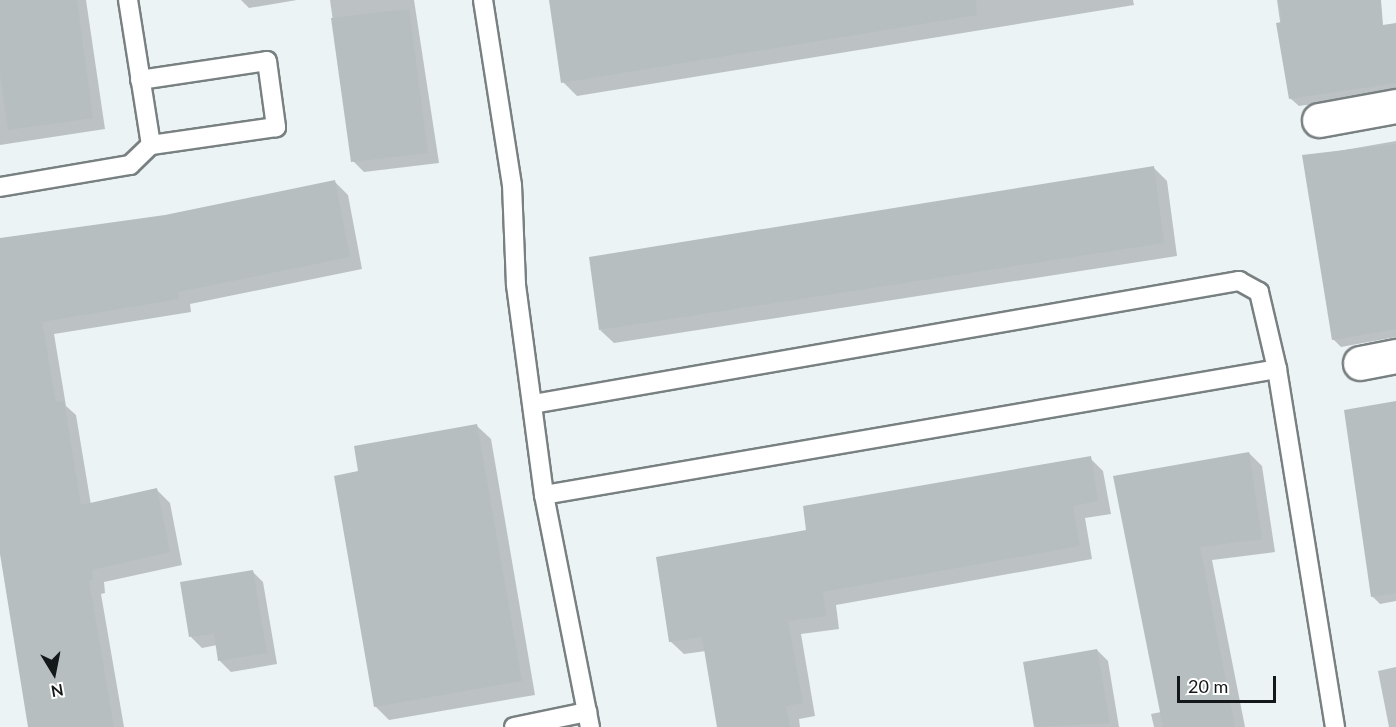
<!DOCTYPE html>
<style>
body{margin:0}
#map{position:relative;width:1396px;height:727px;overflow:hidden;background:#ebf3f4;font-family:Lato,sans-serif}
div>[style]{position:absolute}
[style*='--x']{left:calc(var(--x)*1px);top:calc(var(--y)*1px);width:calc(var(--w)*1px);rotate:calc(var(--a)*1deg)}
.shadow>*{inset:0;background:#0003}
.building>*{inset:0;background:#b7bebf}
.roads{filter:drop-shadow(2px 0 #798081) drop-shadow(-2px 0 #798081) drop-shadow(0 2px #798081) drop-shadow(0 -2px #798081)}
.service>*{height:18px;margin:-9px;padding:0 9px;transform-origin:9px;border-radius:9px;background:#fff}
.minor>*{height:33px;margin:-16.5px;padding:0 16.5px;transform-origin:16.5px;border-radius:16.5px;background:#fff}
span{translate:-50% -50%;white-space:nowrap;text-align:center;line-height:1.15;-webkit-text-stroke:4.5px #fff;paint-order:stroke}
.north{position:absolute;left:24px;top:643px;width:60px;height:60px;-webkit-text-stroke:4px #fff;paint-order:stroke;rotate:170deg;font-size:16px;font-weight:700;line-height:24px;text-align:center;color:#151818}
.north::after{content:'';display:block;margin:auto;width:21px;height:27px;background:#151818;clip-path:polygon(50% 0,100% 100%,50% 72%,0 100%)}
.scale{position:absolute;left:1177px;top:676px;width:99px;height:27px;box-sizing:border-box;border:3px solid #151818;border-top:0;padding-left:8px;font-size:18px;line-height:21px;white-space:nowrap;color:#151818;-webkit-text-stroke:4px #fff;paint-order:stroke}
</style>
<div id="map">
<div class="shadow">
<i style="clip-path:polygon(0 0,86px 0,105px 129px,0 145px)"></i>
<i style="clip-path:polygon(241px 0,297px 0,249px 8px)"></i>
<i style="clip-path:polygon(330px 0,414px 0,439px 163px,364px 172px,353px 161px)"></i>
<i style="clip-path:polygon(551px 0,1133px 0,1134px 5px,577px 96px,563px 82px)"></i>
<i style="clip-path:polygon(1277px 0,1342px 0,1347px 33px,1396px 25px,1396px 91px,1299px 106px,1291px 99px)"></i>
<i style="clip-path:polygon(1396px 141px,1396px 337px,1341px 347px,1333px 339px,1304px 157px)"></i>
<i style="clip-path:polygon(1153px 167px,1167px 181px,1177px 256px,614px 343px,600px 330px)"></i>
<i style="clip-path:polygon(335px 182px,348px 195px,362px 269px,190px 304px,191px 312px,54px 334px,66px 406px,76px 415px,91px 505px,157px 490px,170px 503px,182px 565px,104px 582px,105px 593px,101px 594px,124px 727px,29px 727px,0 547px,0 240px,165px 216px)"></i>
<i style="clip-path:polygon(1396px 403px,1396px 601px,1380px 604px,1372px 596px)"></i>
<i style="clip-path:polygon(477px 426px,491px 439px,535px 695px,389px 720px,375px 706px,360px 473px)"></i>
<i style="clip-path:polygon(1249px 453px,1262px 466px,1275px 552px,1212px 560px,1245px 727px,1154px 727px,1151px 714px,1161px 712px,1115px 477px)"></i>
<i style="clip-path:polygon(1090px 458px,1103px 471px,1111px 514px,1085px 518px,1092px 559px,836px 605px,839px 629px,801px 634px,815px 716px,799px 719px,800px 727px,719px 727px,706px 651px,684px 654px,670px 641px,808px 531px)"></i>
<i style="clip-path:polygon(252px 571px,263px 582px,277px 664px,231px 672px,220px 661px,217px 645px,202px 648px,191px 637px)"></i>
<i style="clip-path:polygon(1097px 650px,1108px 661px,1119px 727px,1036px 727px,1025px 663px)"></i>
<i style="clip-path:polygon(1396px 667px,1396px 727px,1389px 727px,1378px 671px)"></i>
</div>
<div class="building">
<i style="clip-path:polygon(0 0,77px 0,93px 118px,8px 130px,0 74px)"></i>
<i style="clip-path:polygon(549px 0,976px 0,977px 15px,561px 83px)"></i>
<i style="clip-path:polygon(1278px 0,1381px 0,1383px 25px,1396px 23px,1396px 83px,1289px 99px,1276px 23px,1282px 22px)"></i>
<i style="clip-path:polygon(409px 9px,428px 153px,351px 162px,331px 18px)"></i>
<i style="clip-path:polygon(1396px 144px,1396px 329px,1332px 340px,1302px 155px)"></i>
<i style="clip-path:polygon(1154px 166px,1164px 243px,599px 330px,589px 257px)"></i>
<i style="clip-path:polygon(335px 180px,350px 257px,178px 292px,179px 299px,42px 322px,56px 402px,64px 401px,81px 505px,157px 488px,170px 552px,92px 570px,93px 580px,89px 581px,114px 727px,28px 727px,0 554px,0 238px,165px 215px)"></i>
<i style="clip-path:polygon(1396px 401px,1396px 593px,1371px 597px,1344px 410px)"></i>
<i style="clip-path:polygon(477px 424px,522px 681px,374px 707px,334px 476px,358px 471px,354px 446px)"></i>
<i style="clip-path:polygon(1249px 452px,1262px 539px,1200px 547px,1235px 727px,1163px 727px,1113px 476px)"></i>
<i style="clip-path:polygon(1091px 456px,1098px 501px,1073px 506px,1080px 546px,823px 592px,826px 616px,788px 621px,803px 703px,786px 706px,790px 727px,717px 727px,702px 637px,669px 642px,656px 557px,806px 530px,803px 506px)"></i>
<i style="clip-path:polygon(253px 570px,267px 653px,218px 661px,214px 634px,189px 637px,180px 582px)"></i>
<i style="clip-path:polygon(1097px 649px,1110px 723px,1034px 727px,1023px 662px)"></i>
</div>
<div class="roads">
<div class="service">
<i style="--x:483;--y:0;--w:187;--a:81.1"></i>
<i style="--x:512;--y:185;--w:100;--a:87.7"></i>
<i style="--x:516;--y:285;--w:212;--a:82.4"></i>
<i style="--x:544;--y:495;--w:237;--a:78.8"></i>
<i style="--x:140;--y:80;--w:128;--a:-8.5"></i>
<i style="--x:267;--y:61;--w:67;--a:82.2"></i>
<i style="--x:276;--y:127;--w:126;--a:171.8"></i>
<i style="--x:0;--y:187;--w:132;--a:-9.6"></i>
<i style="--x:130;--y:165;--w:29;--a:-44"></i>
<i style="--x:151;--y:145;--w:147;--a:-99"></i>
<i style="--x:533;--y:404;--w:717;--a:-9.88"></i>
<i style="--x:1239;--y:281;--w:23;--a:29"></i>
<i style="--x:1259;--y:292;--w:79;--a:76.8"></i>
<i style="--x:544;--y:495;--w:744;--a:-9.75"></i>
<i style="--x:1277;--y:369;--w:363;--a:80.8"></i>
<i style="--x:514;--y:727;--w:75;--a:-11.6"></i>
</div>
<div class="minor">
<i style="--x:1319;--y:120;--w:78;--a:-10.3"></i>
<i style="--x:1360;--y:363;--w:37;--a:-11"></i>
</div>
</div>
<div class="north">N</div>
<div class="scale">20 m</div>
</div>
